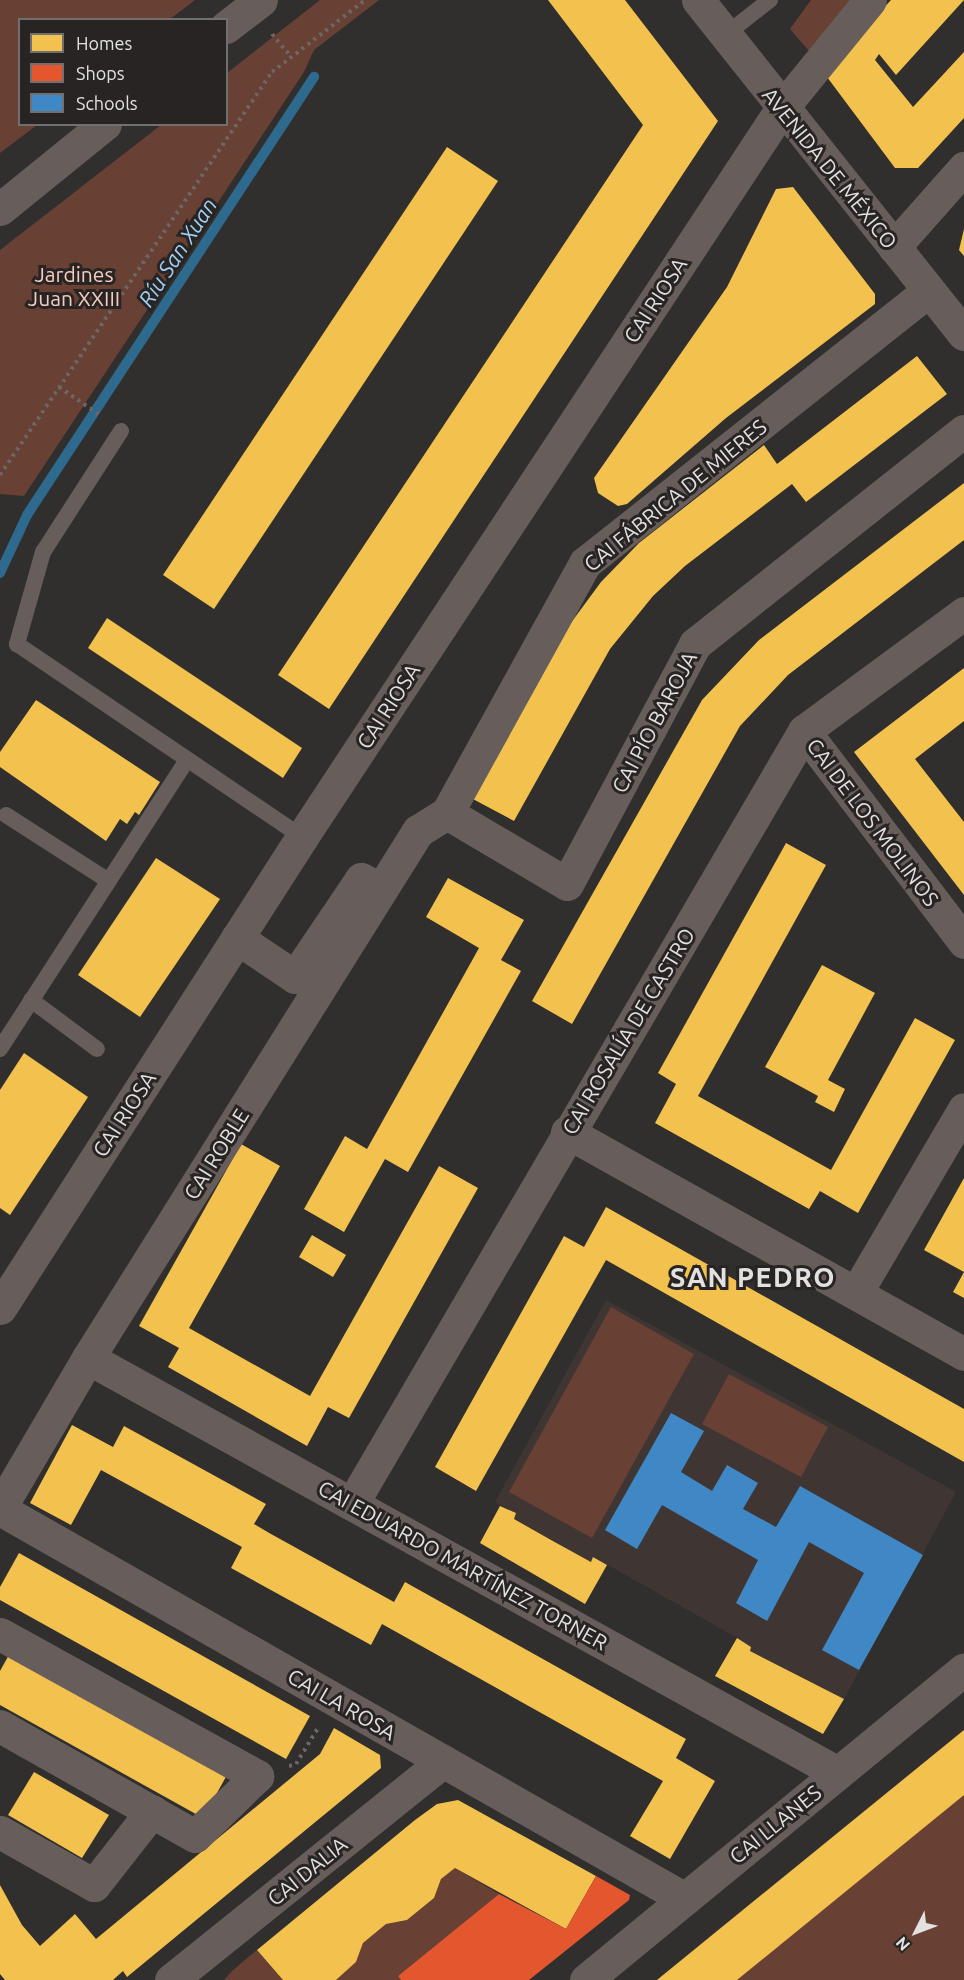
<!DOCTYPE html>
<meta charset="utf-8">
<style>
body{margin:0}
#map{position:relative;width:964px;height:1980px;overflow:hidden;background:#302f2e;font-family:Ubuntu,sans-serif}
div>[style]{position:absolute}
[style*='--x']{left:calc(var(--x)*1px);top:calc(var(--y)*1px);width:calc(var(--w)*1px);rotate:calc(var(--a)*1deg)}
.built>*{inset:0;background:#3f3634}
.green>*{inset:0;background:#684034}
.homes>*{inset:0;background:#f2c14e}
.shops>*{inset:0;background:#e4572e}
.schools>*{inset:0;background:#3f88c5}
.stream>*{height:10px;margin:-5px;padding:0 5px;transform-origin:5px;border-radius:5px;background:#2e698e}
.path>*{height:4px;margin-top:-2px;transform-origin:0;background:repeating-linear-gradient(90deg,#6c6664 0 3px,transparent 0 7.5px)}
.lane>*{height:16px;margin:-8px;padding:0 8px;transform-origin:8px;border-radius:8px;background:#675e5b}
.street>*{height:33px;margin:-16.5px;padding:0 16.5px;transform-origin:16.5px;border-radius:16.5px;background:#675e5b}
span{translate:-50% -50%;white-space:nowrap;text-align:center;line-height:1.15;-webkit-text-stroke:6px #272423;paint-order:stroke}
.street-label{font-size:21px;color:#e3e1e0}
.park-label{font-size:21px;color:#f4ccc0}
.water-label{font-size:22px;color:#9ed1f5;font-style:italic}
.district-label{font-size:27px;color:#e3e1e0;font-weight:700;letter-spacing:1.5px}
.legend{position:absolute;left:18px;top:18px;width:210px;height:108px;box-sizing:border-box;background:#272423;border:2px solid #72706f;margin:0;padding:8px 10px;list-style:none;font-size:18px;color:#e3e1e0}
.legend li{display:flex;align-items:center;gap:12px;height:30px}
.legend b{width:30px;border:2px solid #72706f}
.north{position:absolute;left:886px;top:1902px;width:60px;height:60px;-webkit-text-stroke:4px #272423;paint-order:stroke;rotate:228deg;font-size:16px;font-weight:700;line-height:24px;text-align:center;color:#e3e1e0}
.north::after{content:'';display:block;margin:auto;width:21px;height:27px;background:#e3e1e0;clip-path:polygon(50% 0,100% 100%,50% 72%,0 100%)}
</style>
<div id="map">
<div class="built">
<i style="clip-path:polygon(606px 1300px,956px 1492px,844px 1699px,750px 1651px,751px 1647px,737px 1638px,594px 1557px,591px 1562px,551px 1540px,514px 1519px,515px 1513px,495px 1502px)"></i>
</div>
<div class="green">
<i style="clip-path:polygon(0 0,195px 0,170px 19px,20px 20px,20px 124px,37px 125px,0 153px)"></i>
<i style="clip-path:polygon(320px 0,379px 0,314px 50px,304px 72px,24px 496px,0 494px,0 250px,161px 125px,226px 124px,227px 73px)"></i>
<i style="clip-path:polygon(811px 0,855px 0,809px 51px,790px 29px)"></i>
<i style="clip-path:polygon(611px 1307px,694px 1354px,592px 1538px,509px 1492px)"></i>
<i style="clip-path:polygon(729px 1374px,828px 1427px,801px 1477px,702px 1424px)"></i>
<i style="clip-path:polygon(964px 1730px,964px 1980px,657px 1980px)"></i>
<i style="clip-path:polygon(455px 1868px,499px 1894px,398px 1976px,401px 1980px,336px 1980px,356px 1962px,363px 1943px,386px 1924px,407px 1920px,434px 1898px,441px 1879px)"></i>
<i style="clip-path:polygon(257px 1950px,283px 1980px,224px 1980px,232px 1971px)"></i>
</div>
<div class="homes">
<i style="clip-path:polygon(548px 0,625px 0,718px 121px,329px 709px,278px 675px,643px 125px)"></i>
<i style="clip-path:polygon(891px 0,964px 0,896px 75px,879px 54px,875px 60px,913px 107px,964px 52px,964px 118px,918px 168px,895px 168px,824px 73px)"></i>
<i style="clip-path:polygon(447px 147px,498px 181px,214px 609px,163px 575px)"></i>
<i style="clip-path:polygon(793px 187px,875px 294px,875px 304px,726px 418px,627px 504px,618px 506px,598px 493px,594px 478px,727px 287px,776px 189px)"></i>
<i style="clip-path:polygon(964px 229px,964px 256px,959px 250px)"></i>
<i style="clip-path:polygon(917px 356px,947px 394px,806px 502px,792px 484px,685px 566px,653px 596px,610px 649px,514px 821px,471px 798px,559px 639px,601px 582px,639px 543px,764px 445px,777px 464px)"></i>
<i style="clip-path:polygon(964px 483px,964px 540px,788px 675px,740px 726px,572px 1024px,532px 1001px,702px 700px,759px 640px)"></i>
<i style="clip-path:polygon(107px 618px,302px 748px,283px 778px,88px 648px)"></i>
<i style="clip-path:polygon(964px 668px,964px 721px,915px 759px,964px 822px,964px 895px,854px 752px)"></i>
<i style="clip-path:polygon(36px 700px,160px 782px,139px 815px,135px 812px,127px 824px,120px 819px,106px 841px,0 767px,0 752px)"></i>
<i style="clip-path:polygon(786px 843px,826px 865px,698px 1096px,831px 1170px,915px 1018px,955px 1040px,858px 1213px,820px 1191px,809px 1209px,655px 1123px,676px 1084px,658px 1073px)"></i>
<i style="clip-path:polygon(156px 858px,220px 899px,140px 1017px,78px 975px)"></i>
<i style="clip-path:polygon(448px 878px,524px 920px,501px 960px,521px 971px,408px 1172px,385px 1159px,344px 1232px,304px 1209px,345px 1136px,367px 1149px,479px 948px,426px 917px)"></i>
<i style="clip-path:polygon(822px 965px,875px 993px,828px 1080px,845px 1089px,834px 1112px,815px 1102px,818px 1096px,765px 1067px)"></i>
<i style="clip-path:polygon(24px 1053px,88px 1097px,10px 1215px,0 1208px,0 1090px)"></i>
<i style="clip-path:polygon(241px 1144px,280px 1166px,189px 1328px,310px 1396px,439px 1166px,478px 1188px,349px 1418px,328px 1407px,307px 1446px,168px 1367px,179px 1348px,139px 1326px)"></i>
<i style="clip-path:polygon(964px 1178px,964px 1298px,953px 1292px,964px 1272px,924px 1250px)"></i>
<i style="clip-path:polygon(606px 1207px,964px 1409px,964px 1462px,606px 1260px,476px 1491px,435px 1467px,564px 1236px,584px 1247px)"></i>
<i style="clip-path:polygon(312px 1235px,346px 1255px,333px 1277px,299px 1257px)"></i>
<i style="clip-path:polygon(72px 1425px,113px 1447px,124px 1426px,266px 1504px,254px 1524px,271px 1534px,394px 1602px,405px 1582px,686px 1739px,676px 1758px,715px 1781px,670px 1859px,630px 1836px,663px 1781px,450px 1662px,382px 1624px,371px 1645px,231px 1568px,242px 1547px,101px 1470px,71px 1525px,30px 1503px)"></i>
<i style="clip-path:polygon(500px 1506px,516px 1513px,514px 1519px,551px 1540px,591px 1562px,593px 1557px,607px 1565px,585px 1604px,480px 1543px)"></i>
<i style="clip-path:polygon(19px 1553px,310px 1716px,286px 1759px,0 1600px,0 1587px)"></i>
<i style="clip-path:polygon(737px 1638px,751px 1647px,750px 1651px,844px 1699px,823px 1734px,715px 1676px)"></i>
<i style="clip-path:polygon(10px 1653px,227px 1775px,203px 1818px,0 1705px,0 1671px)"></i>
<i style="clip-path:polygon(334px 1728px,380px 1755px,381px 1768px,127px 1977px,123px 1971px,113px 1980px,5px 1980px,0 1974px,0 1885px,22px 1925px,40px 1946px,75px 1914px,96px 1939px,320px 1754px)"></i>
<i style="clip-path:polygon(964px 1730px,964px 1795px,737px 1980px,657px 1980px)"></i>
<i style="clip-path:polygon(34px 1772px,109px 1815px,82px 1858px,8px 1815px)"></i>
<i style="clip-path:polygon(458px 1800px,596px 1876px,566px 1929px,455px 1868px,441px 1879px,434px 1898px,407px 1920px,386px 1924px,363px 1943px,356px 1962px,336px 1980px,283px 1980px,257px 1950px,415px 1820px,437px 1804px)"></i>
</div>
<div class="shops">
<i style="clip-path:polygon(596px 1876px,630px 1895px,629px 1900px,529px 1980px,401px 1980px,398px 1976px,499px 1894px,566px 1929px)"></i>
</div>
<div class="schools">
<i style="clip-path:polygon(671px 1413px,704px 1431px,681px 1472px,712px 1491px,727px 1465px,758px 1483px,743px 1509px,776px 1527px,800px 1486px,923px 1555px,859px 1670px,822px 1650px,864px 1573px,809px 1542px,767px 1621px,736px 1603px,758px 1560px,662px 1505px,637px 1549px,605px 1530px)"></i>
</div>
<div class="stream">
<i style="--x:0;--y:573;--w:64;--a:-65"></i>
<i style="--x:27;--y:515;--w:524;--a:-56.77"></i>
</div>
<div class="path">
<i style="--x:272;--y:34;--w:30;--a:50"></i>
<i style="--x:59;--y:387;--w:51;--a:34.6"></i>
<i style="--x:0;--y:475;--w:486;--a:-56"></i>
<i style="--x:272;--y:72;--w:118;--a:-37.7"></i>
<i style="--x:289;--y:1766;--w:7;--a:-16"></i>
<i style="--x:296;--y:1764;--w:42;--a:-58.6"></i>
</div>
<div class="lane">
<i style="--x:725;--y:35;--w:57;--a:-37.9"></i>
<i style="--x:121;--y:431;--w:144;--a:122.8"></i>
<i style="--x:43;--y:552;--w:96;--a:105.8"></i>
<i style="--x:17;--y:644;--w:344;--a:34.1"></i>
<i style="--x:6;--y:815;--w:122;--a:32.7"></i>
<i style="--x:31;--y:1000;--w:82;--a:36.6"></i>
<i style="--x:0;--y:1049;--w:344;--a:-57.1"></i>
</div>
<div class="street">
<i style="--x:698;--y:0;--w:427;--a:51.5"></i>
<i style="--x:226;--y:27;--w:44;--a:-37.6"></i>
<i style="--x:0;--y:209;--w:135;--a:-39"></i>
<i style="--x:894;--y:247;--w:106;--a:-48.5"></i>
<i style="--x:804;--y:731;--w:265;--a:52.8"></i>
<i style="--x:447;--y:813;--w:139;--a:30.6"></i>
<i style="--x:567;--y:884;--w:272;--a:-61.9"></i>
<i style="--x:695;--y:644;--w:343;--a:-38.4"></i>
<i style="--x:237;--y:938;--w:70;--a:33.9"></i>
<i style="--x:295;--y:977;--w:118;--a:-56"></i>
<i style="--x:361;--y:879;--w:11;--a:27"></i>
<i style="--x:371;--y:884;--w:18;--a:124"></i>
<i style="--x:567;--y:1132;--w:455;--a:29.2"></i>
<i style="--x:856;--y:1293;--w:213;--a:-59.6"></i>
<i style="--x:0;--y:1308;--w:560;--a:-57.33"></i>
<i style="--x:302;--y:837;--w:873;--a:-56.64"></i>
<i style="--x:782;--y:108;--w:139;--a:-50.8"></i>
<i style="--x:88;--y:1358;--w:857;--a:28.96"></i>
<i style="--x:352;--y:1504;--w:895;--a:-59.68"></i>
<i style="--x:804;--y:731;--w:199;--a:-36.4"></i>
<i style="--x:0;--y:1508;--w:174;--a:-59.6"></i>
<i style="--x:88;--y:1358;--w:622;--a:-57.95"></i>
<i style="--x:418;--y:831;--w:34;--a:-32"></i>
<i style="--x:447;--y:813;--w:286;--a:-61.1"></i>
<i style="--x:585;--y:563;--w:438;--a:-38.4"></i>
<i style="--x:0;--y:1509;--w:788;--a:29.65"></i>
<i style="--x:0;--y:1634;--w:294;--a:28.9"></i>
<i style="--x:257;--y:1776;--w:86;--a:135.9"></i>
<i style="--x:195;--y:1836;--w:224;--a:-150.6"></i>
<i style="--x:0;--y:1832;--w:108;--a:29.4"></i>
<i style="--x:94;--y:1885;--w:94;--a:-51.9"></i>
<i style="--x:171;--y:1980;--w:349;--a:-38.8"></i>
<i style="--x:586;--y:1980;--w:489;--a:-39.4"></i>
</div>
<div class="street-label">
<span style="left:830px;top:168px;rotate:51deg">AVENIDA DE MÉXICO</span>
<span style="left:655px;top:300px;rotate:-57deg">CAI RIOSA</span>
<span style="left:675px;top:495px;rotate:-39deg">CAI FÁBRICA DE MIERES</span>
<span style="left:388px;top:706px;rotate:-57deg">CAI RIOSA</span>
<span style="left:654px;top:722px;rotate:-62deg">CAI PÍO BAROJA</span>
<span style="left:873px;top:822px;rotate:53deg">CAI DE LOS MOLINOS</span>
<span style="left:628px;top:1031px;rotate:-59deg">CAI ROSALÍA DE CASTRO</span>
<span style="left:124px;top:1114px;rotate:-57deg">CAI RIOSA</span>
<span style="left:216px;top:1154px;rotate:-58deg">CAI ROBLE</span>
<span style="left:463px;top:1565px;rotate:29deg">CAI EDUARDO MARTÍNEZ TORNER</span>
<span style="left:342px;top:1704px;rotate:30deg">CAI LA ROSA</span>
<span style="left:775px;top:1824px;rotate:-39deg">CAI LLANES</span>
<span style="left:307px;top:1871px;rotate:-39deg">CAI DALIA</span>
</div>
<div class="park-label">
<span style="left:74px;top:286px">Jardines<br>Juan XXIII</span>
</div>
<div class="water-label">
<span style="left:177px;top:252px;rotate:-57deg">Ríu San Xuan</span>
</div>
<div class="district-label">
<span style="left:753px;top:1278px">SAN PEDRO</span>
</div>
<ul class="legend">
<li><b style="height:16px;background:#f2c14e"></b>Homes</li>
<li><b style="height:16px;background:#e4572e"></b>Shops</li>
<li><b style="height:16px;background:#3f88c5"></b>Schools</li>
</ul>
<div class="north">N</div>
</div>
